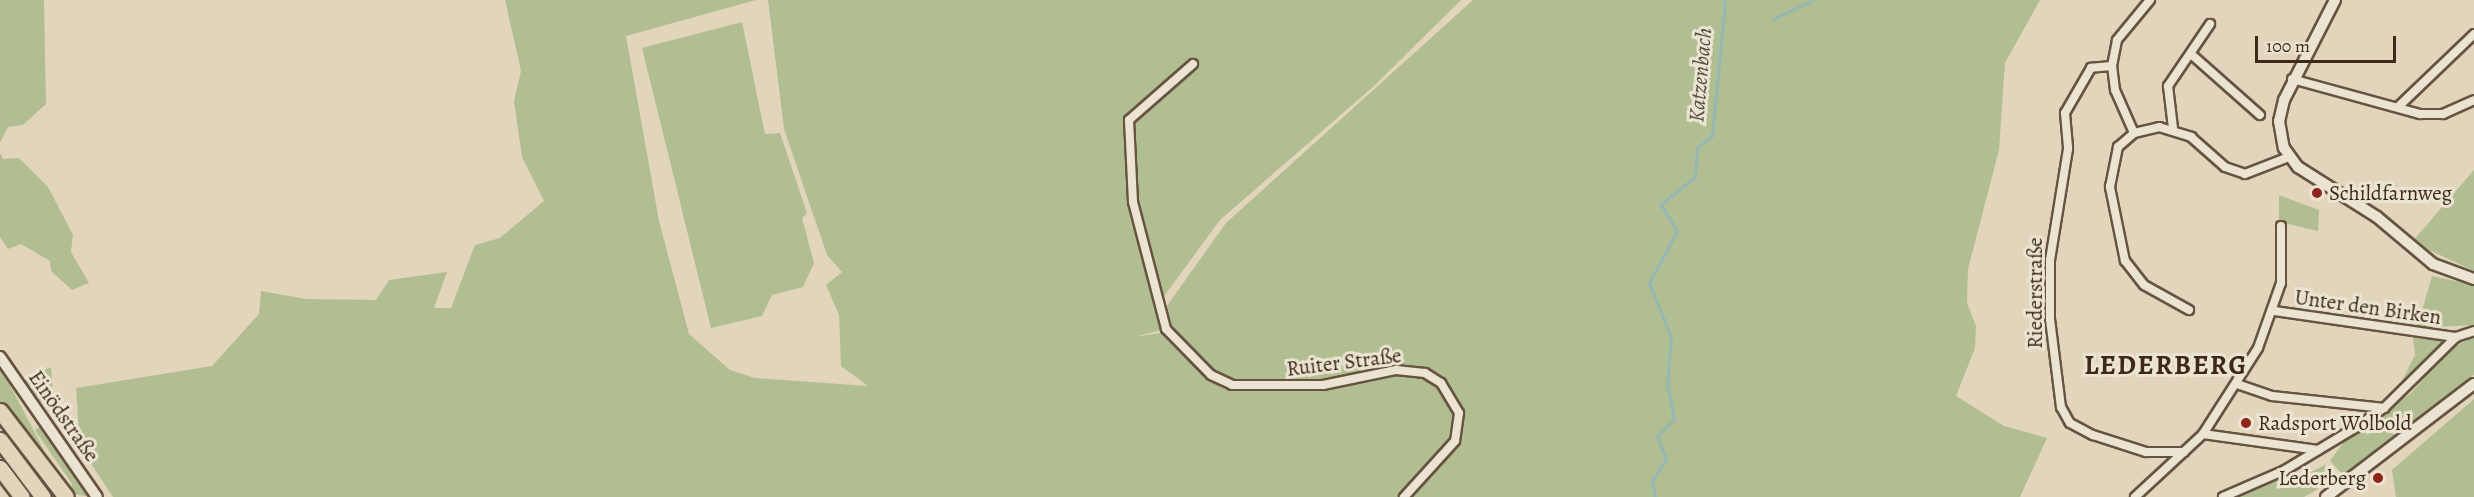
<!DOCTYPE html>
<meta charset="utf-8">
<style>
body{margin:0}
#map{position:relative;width:2474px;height:497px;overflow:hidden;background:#e2d5bb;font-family:Alegreya,serif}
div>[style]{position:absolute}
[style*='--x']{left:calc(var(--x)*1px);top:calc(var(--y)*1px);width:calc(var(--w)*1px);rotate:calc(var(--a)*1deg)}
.green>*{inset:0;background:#b1be92}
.stream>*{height:3px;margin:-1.5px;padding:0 1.5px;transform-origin:1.5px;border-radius:1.5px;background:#95b8b4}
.roads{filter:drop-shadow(2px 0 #675440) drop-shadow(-2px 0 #675440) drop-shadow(0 2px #675440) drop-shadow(0 -2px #675440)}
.street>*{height:8px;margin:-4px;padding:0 4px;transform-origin:4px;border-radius:4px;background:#ece4d3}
.secondary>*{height:10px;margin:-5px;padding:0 5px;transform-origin:5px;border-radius:5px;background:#ece4d3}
.highway>*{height:15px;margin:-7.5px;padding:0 7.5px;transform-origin:7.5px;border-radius:7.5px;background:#e2d5bb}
.dots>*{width:16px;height:16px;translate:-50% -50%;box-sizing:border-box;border:3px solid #ece4d3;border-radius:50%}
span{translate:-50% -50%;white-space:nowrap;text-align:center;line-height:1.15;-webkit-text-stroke:6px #ece4d3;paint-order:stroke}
.poi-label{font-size:21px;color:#3e2917}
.left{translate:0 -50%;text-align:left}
.right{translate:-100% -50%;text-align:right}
.street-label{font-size:21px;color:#3e2917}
.water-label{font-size:22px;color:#544d3e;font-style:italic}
.district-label{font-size:27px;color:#3e2917;font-weight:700;letter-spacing:1.5px}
.scale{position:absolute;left:2255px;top:36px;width:141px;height:27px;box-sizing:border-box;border:3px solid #3e2917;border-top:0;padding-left:8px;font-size:18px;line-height:21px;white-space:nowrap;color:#3e2917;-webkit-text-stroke:4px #ece4d3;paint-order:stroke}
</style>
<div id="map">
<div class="green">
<i style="clip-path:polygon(0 0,44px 0,46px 104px,23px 125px,8px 127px,0 143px)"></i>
<i style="clip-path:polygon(505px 0,756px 0,626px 36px,659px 221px,689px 334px,730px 370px,755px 378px,868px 386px,841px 366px,839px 315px,826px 285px,842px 272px,827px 255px,784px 129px,768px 0,1461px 0,1375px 85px,1220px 220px,1159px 303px,1166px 329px,1134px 337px,1173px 331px,1164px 310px,1226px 223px,1473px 0,2040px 0,2005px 63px,1999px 150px,1968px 269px,1967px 303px,1976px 326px,1975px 348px,1956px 396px,2004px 426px,2047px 438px,2020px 497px,113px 497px,80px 447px,76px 388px,212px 366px,259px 314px,261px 291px,306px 299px,376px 300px,389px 280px,447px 272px,434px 308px,451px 308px,475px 245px,500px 238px,544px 201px,522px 157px,514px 101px,521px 71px)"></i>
<i style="clip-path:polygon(742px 22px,765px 134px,780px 133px,807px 213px,802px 218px,814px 263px,803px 287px,772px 295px,762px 316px,711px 328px,642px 48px)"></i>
<i style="clip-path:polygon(0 153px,3px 159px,19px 158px,48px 187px,73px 235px,71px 252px,89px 283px,72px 290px,51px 271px,50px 261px,21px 244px,8px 249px,0 237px)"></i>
<i style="clip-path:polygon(2474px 170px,2474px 271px,2412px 242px)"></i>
<i style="clip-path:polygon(2279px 195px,2319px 210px,2318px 231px,2279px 222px)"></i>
<i style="clip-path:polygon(2432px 276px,2474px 285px,2474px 325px,2417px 328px)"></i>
<i style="clip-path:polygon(2413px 337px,2447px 341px,2402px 381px,2415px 355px)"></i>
<i style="clip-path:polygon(2474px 337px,2474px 375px,2344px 476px,2330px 461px,2345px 440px,2411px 393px,2450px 349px)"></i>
<i style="clip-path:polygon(0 366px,49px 460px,45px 464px,0 404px)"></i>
<i style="clip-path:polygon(51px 367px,53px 396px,40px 402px,23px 381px)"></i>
<i style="clip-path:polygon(2474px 399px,2474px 497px,2396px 497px,2392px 470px)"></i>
<i style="clip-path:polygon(40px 427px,60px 456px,90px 497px,70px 493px,72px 484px,35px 430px)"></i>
<i style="clip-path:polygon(2325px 465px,2334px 480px,2304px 497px,2237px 497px,2275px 481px,2288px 484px)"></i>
</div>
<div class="stream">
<i style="--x:1773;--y:19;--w:44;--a:-25.4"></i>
<i style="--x:1655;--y:497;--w:17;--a:-100"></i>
<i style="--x:1652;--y:480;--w:25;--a:-56"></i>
<i style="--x:1666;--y:459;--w:25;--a:-111"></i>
<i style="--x:1657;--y:436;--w:24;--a:-45"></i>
<i style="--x:1674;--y:419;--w:36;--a:-101"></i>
<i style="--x:1667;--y:384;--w:47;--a:-85.1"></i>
<i style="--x:1671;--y:337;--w:58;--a:-112.2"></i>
<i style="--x:1649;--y:283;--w:59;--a:-61.7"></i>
<i style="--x:1677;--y:231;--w:31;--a:-121"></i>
<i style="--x:1661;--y:204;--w:43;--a:-38.5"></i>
<i style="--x:1695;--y:177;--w:29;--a:-86"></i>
<i style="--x:1697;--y:148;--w:19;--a:-39"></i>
<i style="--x:1712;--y:136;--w:137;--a:-84.5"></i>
</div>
<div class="roads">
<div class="street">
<i style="--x:2191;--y:54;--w:92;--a:41.5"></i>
<i style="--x:1193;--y:64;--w:85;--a:138.8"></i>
<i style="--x:1129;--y:120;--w:82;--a:87.2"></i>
<i style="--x:1133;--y:202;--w:131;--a:75.4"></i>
<i style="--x:1166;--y:329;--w:64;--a:45.6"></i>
<i style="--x:1211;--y:375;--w:23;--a:25"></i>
<i style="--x:1232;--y:385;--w:91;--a:0"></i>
<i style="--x:1323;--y:385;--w:75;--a:-11.6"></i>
<i style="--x:1396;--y:370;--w:29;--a:6"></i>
<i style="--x:1425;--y:373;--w:19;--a:32"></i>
<i style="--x:1441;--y:383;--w:35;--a:59"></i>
<i style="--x:1459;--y:413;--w:28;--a:98"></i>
<i style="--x:1455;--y:441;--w:76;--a:132.3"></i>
<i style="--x:2112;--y:66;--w:21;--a:175"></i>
<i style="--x:2091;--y:68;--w:52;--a:120"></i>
<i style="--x:2065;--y:113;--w:36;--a:85"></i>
<i style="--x:2068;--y:149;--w:112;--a:99.2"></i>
<i style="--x:2050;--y:260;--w:59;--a:90"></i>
<i style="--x:2050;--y:319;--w:89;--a:82.9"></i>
<i style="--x:2061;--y:407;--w:18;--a:61"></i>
<i style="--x:2070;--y:423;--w:26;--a:28"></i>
<i style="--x:2093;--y:435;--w:56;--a:17.8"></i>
<i style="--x:2146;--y:452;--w:38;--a:0"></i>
<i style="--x:2292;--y:79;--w:133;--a:15.3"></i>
<i style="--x:2420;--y:114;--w:23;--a:0"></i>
<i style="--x:2443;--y:114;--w:34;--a:-24"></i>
<i style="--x:2398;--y:107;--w:105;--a:-43.8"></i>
<i style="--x:2173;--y:128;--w:42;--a:-96.8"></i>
<i style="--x:2168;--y:86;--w:75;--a:-55.9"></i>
<i style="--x:2134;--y:133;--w:47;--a:-113.8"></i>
<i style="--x:2115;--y:90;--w:24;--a:-97"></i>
<i style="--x:2112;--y:66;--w:26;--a:-79"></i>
<i style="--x:2117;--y:40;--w:52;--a:-50.5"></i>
<i style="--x:2189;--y:310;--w:51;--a:-150.9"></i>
<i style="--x:2144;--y:285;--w:31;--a:-128"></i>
<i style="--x:2125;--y:261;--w:76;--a:-101.5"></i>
<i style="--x:2110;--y:187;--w:41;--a:-78.7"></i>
<i style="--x:2118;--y:147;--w:21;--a:-41"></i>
<i style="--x:2134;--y:133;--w:26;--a:-13"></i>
<i style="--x:2159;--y:127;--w:34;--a:17"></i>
<i style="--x:2191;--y:137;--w:45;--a:41.4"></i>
<i style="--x:2225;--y:167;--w:21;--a:19"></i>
<i style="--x:2245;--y:174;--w:47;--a:-21.1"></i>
<i style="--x:2275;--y:311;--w:183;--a:8.2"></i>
<i style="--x:2237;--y:384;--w:37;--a:19"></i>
<i style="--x:2272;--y:396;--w:113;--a:6.1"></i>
<i style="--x:2203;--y:434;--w:116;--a:7.9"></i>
<i style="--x:2135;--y:497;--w:93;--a:-42.8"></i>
<i style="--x:2203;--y:434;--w:102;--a:-57.4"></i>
<i style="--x:2258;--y:348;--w:69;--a:-70.5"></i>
<i style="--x:2281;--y:283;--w:57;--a:-90"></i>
<i style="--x:2223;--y:497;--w:68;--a:-23.5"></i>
<i style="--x:2285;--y:470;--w:82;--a:-31"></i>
<i style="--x:2355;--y:428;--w:35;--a:-35"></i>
<i style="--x:2384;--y:408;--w:101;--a:-44.6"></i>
<i style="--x:2456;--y:337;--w:19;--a:-18"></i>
</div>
<div class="secondary">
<i style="--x:2335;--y:0;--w:112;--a:117"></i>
<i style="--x:2284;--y:100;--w:22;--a:103"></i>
<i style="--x:2279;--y:121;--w:27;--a:80"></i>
<i style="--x:2284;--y:148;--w:24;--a:54"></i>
<i style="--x:2298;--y:167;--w:93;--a:32.3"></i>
<i style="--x:2377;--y:217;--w:73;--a:40"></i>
<i style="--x:2433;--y:264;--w:44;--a:20.1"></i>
<i style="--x:0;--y:357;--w:170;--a:55.3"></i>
<i style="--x:2326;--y:497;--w:186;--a:-37.4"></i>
</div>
<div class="highway">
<i style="--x:0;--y:411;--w:108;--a:52.5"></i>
<i style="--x:0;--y:440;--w:71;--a:53"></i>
<i style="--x:0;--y:468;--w:36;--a:53"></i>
</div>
</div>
<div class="dots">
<i style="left:2317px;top:193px;background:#8f2418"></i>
<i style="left:2246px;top:423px;background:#8f2418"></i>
<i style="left:2378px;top:478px;background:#8f2418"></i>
</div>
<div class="poi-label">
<span class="left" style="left:2329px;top:193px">Schildfarnweg</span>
<span class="left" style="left:2258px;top:423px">Radsport Wolbold</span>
<span class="right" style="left:2366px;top:478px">Lederberg</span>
</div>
<div class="street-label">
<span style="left:2035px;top:293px;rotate:-90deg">Riederstraße</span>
<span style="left:2368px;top:307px;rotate:8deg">Unter den Birken</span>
<span style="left:1344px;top:362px;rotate:-7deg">Ruiter Straße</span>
<span style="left:64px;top:416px;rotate:55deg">Einödstraße</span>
</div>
<div class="water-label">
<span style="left:1701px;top:75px;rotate:-85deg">Katzenbach</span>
</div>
<div class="district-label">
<span style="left:2166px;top:366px">LEDERBERG</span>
</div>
<div class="scale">100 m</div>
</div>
